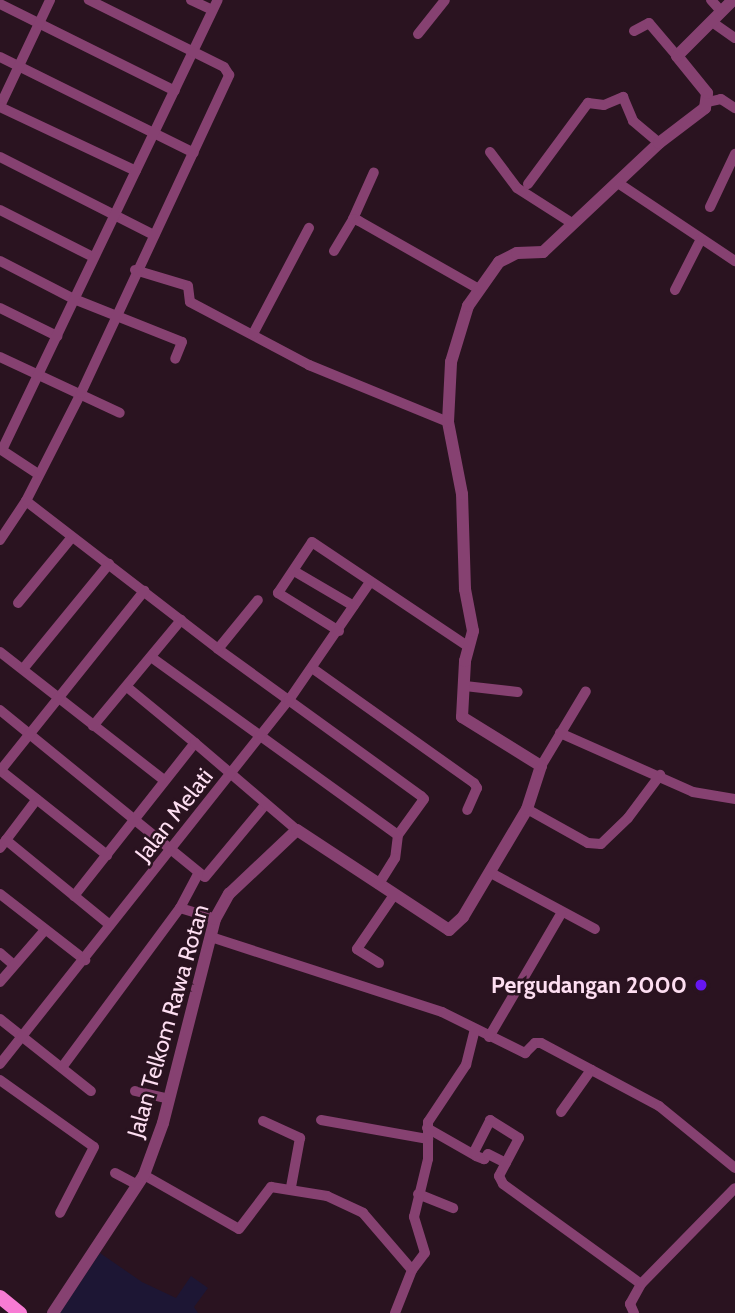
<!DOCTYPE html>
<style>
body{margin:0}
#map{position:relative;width:735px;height:1313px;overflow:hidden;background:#2a1320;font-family:Cabin,sans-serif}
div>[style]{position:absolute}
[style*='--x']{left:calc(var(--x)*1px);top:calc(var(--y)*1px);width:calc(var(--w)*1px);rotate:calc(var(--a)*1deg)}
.green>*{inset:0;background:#1d1634}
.minor>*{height:10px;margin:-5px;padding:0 5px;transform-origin:5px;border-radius:5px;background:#864171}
.tertiary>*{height:12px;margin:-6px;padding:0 6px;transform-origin:6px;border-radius:6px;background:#864171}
.secondary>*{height:14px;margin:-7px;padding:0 7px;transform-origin:7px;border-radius:7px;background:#f77bd3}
.dots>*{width:19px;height:19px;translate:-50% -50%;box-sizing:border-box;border:4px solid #2a1320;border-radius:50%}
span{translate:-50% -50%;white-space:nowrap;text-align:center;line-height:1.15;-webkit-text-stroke:5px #2a1320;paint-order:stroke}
.street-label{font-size:23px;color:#fddef1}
.poi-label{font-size:23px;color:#fddef1;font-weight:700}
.right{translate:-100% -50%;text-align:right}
</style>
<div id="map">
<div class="green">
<i style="clip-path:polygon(100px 1253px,142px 1282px,176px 1298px,191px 1276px,208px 1288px,194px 1307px,198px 1313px,60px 1313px)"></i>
</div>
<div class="minor">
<i style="--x:191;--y:0;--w:23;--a:25"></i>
<i style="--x:711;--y:0;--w:15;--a:48"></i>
<i style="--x:0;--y:4;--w:195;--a:26.4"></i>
<i style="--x:712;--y:22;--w:28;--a:35"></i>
<i style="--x:634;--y:31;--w:17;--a:-28"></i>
<i style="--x:649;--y:23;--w:43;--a:49.7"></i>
<i style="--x:418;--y:34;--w:43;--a:-51.5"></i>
<i style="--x:0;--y:57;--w:216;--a:26.3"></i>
<i style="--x:708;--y:102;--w:13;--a:-13"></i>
<i style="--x:721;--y:99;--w:17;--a:33"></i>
<i style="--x:0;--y:106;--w:117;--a:-64.7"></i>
<i style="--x:0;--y:107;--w:150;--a:25.2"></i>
<i style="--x:490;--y:152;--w:45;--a:53.1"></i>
<i style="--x:517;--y:188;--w:65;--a:32.5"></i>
<i style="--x:0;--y:157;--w:173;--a:26.9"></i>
<i style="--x:618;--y:183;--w:141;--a:33.7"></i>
<i style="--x:528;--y:184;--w:101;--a:-53.5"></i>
<i style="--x:588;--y:103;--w:16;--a:7"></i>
<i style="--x:604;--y:105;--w:21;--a:-23"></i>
<i style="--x:623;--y:97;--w:26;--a:67"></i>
<i style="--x:633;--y:121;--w:34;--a:40"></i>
<i style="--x:710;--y:207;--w:59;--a:-64.7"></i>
<i style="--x:0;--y:210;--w:104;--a:26.8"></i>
<i style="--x:353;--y:219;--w:51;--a:-65.9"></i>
<i style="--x:334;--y:251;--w:37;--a:-59"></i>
<i style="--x:353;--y:219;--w:6;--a:18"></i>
<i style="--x:359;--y:221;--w:136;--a:29.6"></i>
<i style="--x:0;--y:261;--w:83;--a:27.2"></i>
<i style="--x:74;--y:299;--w:116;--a:21.7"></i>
<i style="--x:182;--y:342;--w:18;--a:112"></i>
<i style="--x:135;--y:270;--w:55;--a:16.8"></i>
<i style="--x:188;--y:286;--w:16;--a:83"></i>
<i style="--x:190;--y:302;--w:135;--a:27.9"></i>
<i style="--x:309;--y:365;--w:150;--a:22.3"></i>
<i style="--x:675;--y:290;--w:57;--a:-63"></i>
<i style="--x:0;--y:308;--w:64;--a:26.2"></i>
<i style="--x:253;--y:334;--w:120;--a:-62.2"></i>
<i style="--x:0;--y:357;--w:132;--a:25"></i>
<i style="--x:0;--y:449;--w:45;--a:33.3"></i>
<i style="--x:2;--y:450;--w:499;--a:-64.4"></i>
<i style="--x:26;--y:501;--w:242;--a:37.6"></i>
<i style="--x:218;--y:649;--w:251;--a:35.9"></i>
<i style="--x:421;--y:796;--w:4;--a:45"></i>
<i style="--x:424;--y:799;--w:44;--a:125.8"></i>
<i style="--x:398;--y:835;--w:23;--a:97"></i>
<i style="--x:395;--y:858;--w:31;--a:122"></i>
<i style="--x:0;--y:540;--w:47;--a:-56.3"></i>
<i style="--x:26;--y:501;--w:121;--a:-63"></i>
<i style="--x:81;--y:393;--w:351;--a:-65"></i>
<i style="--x:229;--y:75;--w:9;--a:-122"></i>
<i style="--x:224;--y:67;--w:151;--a:-153.6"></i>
<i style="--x:294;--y:571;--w:69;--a:30.3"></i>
<i style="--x:18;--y:603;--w:85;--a:-50.7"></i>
<i style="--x:339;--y:631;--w:72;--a:-148.1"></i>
<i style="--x:278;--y:593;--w:61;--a:-56.3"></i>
<i style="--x:312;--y:542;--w:189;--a:33.8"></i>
<i style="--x:218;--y:649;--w:63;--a:-50.8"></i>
<i style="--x:0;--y:652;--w:208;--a:38"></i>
<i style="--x:151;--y:657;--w:304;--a:35.8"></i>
<i style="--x:312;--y:668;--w:199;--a:35.4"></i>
<i style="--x:474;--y:783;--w:6;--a:59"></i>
<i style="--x:477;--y:788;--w:24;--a:114"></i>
<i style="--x:23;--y:669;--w:136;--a:-50.7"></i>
<i style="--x:465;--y:686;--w:53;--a:6.5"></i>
<i style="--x:127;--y:687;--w:88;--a:39.5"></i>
<i style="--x:0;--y:710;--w:264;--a:39.2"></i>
<i style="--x:205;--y:877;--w:94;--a:-50.2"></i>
<i style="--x:93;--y:726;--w:138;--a:-50.3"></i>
<i style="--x:560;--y:733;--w:145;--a:23.9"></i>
<i style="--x:693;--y:792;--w:43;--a:9.5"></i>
<i style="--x:541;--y:766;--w:87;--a:-59"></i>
<i style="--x:0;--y:770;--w:137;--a:38.5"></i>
<i style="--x:0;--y:771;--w:231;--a:-51.3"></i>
<i style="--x:527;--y:809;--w:70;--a:29.1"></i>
<i style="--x:588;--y:843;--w:13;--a:4"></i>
<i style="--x:601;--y:844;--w:37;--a:-44"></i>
<i style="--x:628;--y:818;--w:54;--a:-53.3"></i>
<i style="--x:6;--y:840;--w:51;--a:-52.9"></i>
<i style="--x:0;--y:848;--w:10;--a:-53"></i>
<i style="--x:6;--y:840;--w:134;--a:39.3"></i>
<i style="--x:491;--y:873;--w:118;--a:28.3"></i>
<i style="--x:0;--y:894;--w:108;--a:37.8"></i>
<i style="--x:74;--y:896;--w:195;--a:-51.7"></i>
<i style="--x:195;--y:743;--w:134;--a:40.5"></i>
<i style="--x:180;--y:908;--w:37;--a:17"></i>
<i style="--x:211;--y:937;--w:243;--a:18"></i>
<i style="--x:442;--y:1012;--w:93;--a:26.3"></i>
<i style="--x:525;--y:1053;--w:14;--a:-45"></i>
<i style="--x:535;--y:1043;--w:6;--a:0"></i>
<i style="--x:541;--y:1043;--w:134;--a:28.1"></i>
<i style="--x:659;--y:1106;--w:98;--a:39.2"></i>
<i style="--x:0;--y:953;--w:18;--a:41"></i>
<i style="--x:379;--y:963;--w:26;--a:-148"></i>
<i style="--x:357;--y:949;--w:65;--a:-55.6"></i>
<i style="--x:0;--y:982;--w:69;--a:-49.1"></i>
<i style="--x:0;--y:1019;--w:116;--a:38.4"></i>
<i style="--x:489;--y:1037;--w:143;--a:-59.7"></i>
<i style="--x:0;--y:1064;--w:465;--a:-51.6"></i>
<i style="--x:289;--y:700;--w:143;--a:-55.5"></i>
<i style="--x:63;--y:1066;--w:197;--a:-53.5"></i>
<i style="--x:180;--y:908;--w:38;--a:-62"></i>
<i style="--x:0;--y:1080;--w:115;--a:35.5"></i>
<i style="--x:94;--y:1147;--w:74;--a:117.3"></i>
<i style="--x:135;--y:1091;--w:35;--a:13"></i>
<i style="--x:561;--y:1112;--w:52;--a:-54.5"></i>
<i style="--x:321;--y:1120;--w:109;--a:10.1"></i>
<i style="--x:263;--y:1121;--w:41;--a:24.7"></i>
<i style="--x:300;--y:1138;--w:50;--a:100.4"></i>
<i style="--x:427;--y:1128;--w:56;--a:29.7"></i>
<i style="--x:476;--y:1156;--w:9;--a:21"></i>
<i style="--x:484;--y:1159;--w:6;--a:-51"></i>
<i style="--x:488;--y:1154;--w:20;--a:27"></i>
<i style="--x:474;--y:1152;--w:36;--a:-63"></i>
<i style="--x:490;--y:1120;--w:34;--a:32"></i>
<i style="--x:519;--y:1138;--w:43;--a:117.8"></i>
<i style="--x:499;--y:1176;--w:9;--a:63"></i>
<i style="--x:503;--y:1184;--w:170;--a:35.9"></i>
<i style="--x:115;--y:1173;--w:26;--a:28"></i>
<i style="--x:144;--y:1175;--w:109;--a:29.6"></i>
<i style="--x:239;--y:1229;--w:53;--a:-52.7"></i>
<i style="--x:271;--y:1187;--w:57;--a:9.1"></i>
<i style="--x:327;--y:1196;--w:40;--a:25"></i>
<i style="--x:363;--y:1213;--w:75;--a:49.3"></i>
<i style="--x:418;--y:1194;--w:38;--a:22"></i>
<i style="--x:395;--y:1313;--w:46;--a:-68.4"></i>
<i style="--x:412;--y:1270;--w:21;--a:-53"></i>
<i style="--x:425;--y:1253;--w:38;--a:-107"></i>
<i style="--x:414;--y:1217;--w:60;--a:-76.4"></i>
<i style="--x:428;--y:1159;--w:37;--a:-90"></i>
<i style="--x:428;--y:1122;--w:69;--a:-56.3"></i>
<i style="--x:466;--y:1065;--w:36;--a:-76"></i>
<i style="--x:634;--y:1313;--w:10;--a:-114"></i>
<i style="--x:630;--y:1304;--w:23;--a:-61"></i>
<i style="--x:641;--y:1284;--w:134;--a:-45.6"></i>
</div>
<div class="tertiary">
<i style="--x:53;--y:1313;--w:165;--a:-56.6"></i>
<i style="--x:144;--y:1175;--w:55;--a:-69.9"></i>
<i style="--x:163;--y:1123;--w:211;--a:-75.7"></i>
<i style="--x:215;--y:919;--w:29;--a:-61"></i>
<i style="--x:229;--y:894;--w:93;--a:-43.3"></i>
<i style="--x:297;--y:830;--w:182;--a:33.3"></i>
<i style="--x:449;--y:930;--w:19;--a:-43"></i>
<i style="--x:463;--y:917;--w:126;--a:-59.3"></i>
<i style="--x:527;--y:809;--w:45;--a:-72"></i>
<i style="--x:541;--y:766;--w:93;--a:-148.2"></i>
<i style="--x:462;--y:717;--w:56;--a:-86.9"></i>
<i style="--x:465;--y:661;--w:31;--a:-75"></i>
<i style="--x:473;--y:631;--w:43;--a:-100.8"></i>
<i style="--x:465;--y:589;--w:95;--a:-91.8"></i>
<i style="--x:462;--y:494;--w:73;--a:-101"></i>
<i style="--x:448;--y:422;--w:60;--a:-87.1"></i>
<i style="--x:451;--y:362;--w:59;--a:-73.1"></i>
<i style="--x:468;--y:306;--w:54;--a:-54.8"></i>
<i style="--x:499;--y:262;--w:20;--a:-27"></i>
<i style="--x:517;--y:253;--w:26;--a:-2"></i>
<i style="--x:543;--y:252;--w:159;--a:-43.2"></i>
<i style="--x:659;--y:143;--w:58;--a:-37.3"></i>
<i style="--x:705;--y:108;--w:15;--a:-82"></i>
<i style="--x:707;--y:93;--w:48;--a:-129"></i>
<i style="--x:677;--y:56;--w:79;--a:-45"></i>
</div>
<div class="secondary">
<i style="--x:0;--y:1297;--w:26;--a:39"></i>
</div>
<div class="dots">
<i style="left:701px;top:985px;background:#6616f1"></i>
</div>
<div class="street-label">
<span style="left:174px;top:815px;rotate:-52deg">Jalan Melati</span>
<span style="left:168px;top:1021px;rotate:-74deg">Jalan Telkom Rawa Rotan</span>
</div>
<div class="poi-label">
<span class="right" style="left:687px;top:985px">Pergudangan 2000</span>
</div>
</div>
